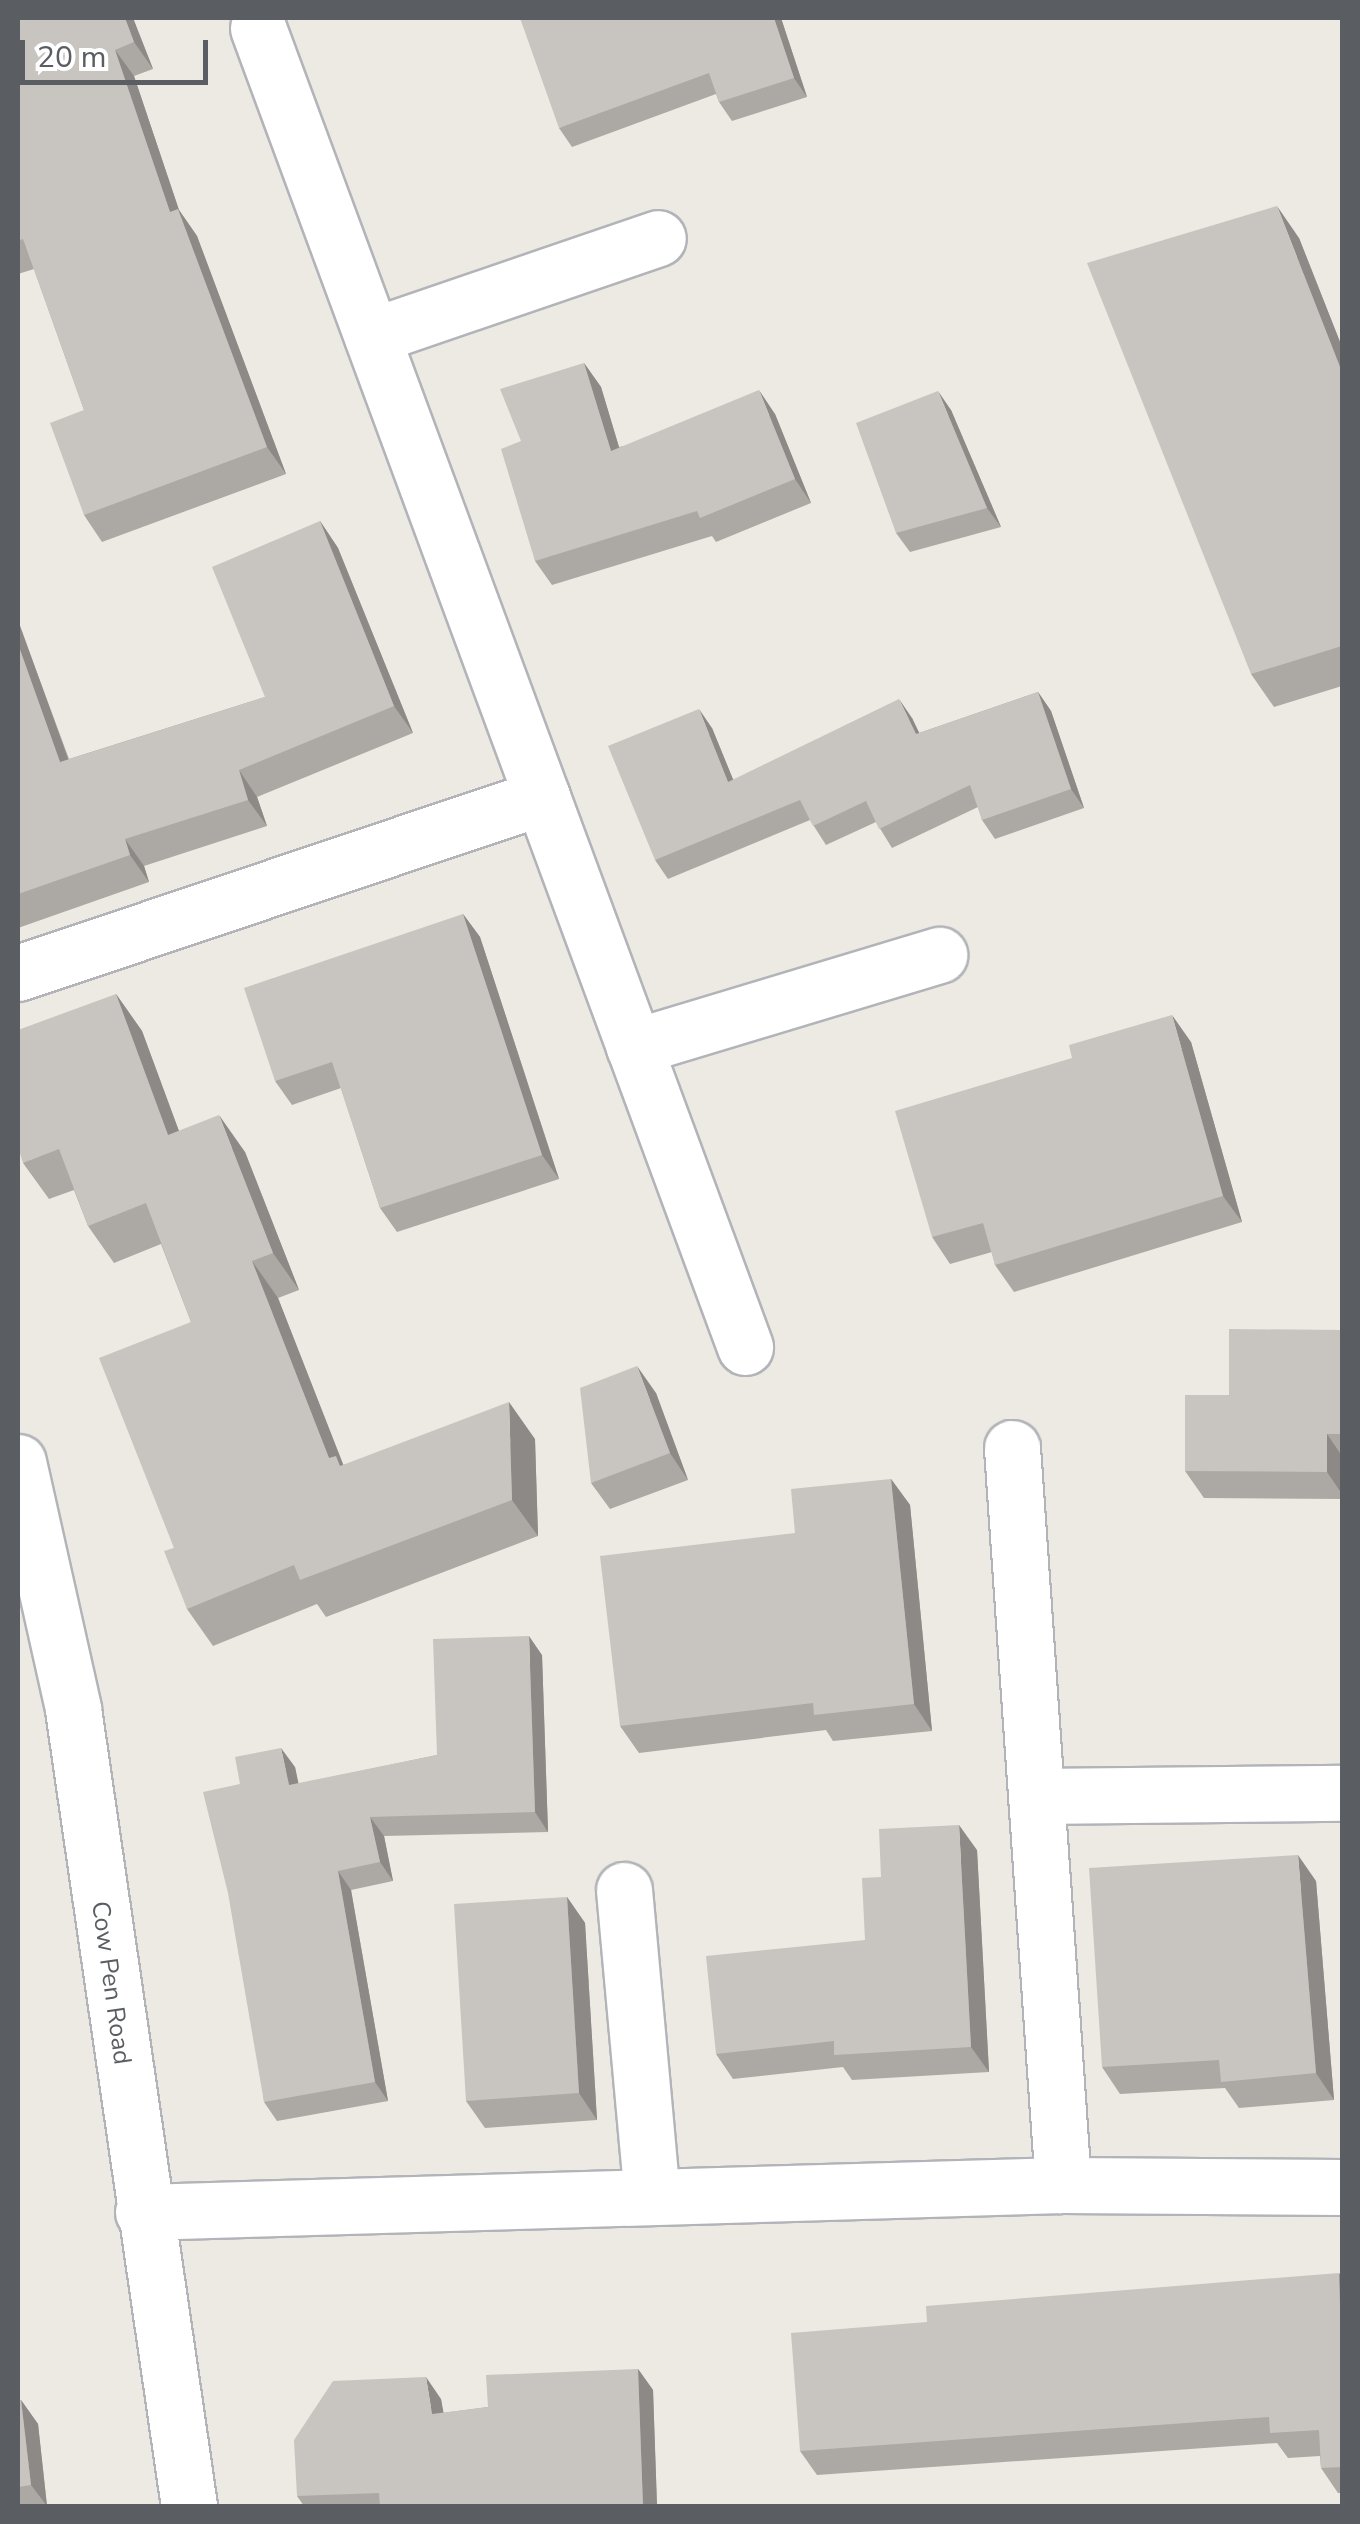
<!DOCTYPE html>
<style>
body{margin:0}
#map{position:relative;width:1360px;height:2524px;overflow:hidden;background:#eceae2;font-family:"Nunito Sans",sans-serif}
div>[style]{position:absolute}
[style*='--x']{left:calc(var(--x)*1px);top:calc(var(--y)*1px);width:calc(var(--w)*1px);rotate:calc(var(--a)*1deg)}
.roads{filter:drop-shadow(2px 0 #b2b4b9) drop-shadow(-2px 0 #b2b4b9) drop-shadow(0 2px #b2b4b9) drop-shadow(0 -2px #b2b4b9)}
.street>*{height:55px;margin:-27.5px;padding:0 27.5px;transform-origin:27.5px;border-radius:27.5px;background:#fff}
.secondary>*{height:55px;margin:-27.5px;padding:0 27.5px;transform-origin:27.5px;border-radius:27.5px;background:#fff}
.wall>*{inset:0;background:#aca9a4}
.shaded-wall>*{inset:0;background:#8c8986}
.building>*{inset:0;background:#c8c4bf}
span{translate:-50% -50%;white-space:nowrap;text-align:center;line-height:1.15;-webkit-text-stroke:9px #fff;paint-order:stroke}
.street-label{font-size:25px;color:#5a5d62}
.frame{position:absolute;inset:0;border:20px solid #5a5d62;pointer-events:none}
.scale{position:absolute;left:20px;top:40px;width:188px;height:45px;box-sizing:border-box;border:5px solid #5a5d62;border-top:0;padding-left:12px;font-size:30px;line-height:35px;white-space:nowrap;color:#5a5d62;-webkit-text-stroke:8px #fff;paint-order:stroke}
</style>
<div id="map">
<div class="roads">
<div class="street">
<i style="--x:258;--y:28;--w:1406;--a:69.73"></i>
<i style="--x:372;--y:336;--w:302;--a:-18.9"></i>
<i style="--x:18;--y:973;--w:553;--a:-18.57"></i>
<i style="--x:634;--y:1047;--w:319;--a:-16.8"></i>
<i style="--x:1012;--y:1448;--w:739;--a:86.04"></i>
<i style="--x:1038;--y:1796;--w:304;--a:-0.6"></i>
<i style="--x:624;--y:1890;--w:308;--a:84.8"></i>
<i style="--x:143;--y:2212;--w:920;--a:-1.68"></i>
<i style="--x:1063;--y:2185;--w:279;--a:0.4"></i>
</div>
<div class="secondary">
<i style="--x:18;--y:1462;--w:253;--a:77.4"></i>
<i style="--x:73;--y:1709;--w:805;--a:81.72"></i>
</div>
</div>
<div class="wall">
<i style="clip-path:polygon(18px 18px,133px 18px,153px 69px,134px 76px,179px 210px,197px 236px,286px 474px,102px 542px,84px 515px,84px 410px,34px 269px,18px 274px)"></i>
<i style="clip-path:polygon(781px 18px,807px 97px,732px 121px,719px 102px,716px 94px,572px 147px,559px 128px)"></i>
<i style="clip-path:polygon(1299px 238px,1342px 347px,1342px 686px,1274px 707px,1251px 674px)"></i>
<i style="clip-path:polygon(584px 363px,601px 387px,619px 447px,775px 414px,811px 503px,716px 542px,712px 536px,552px 585px,535px 561px,521px 441px)"></i>
<i style="clip-path:polygon(951px 410px,1001px 527px,910px 552px,896px 533px)"></i>
<i style="clip-path:polygon(320px 521px,338px 548px,413px 733px,257px 797px,267px 826px,144px 866px,149px 882px,18px 928px,18px 621px,69px 759px,265px 697px)"></i>
<i style="clip-path:polygon(1038px 692px,1051px 711px,1084px 808px,995px 839px,982px 820px,978px 807px,892px 848px,876px 822px,826px 845px,810px 820px,668px 879px,655px 860px,712px 728px,733px 780px,912px 718px,919px 733px)"></i>
<i style="clip-path:polygon(463px 914px,480px 937px,559px 1179px,397px 1232px,380px 1208px,341px 1088px,292px 1105px,275px 1081px)"></i>
<i style="clip-path:polygon(116px 994px,142px 1031px,179px 1131px,245px 1152px,299px 1290px,278px 1298px,343px 1465px,535px 1439px,538px 1536px,326px 1617px,317px 1604px,213px 1646px,187px 1609px,174px 1548px,191px 1322px,161px 1244px,114px 1263px,88px 1226px,74px 1190px,49px 1199px,23px 1163px)"></i>
<i style="clip-path:polygon(1191px 1042px,1242px 1222px,1014px 1292px,995px 1265px,992px 1252px,950px 1264px,932px 1237px)"></i>
<i style="clip-path:polygon(1342px 1330px,1342px 1499px,1204px 1498px,1185px 1471px,1229px 1395px)"></i>
<i style="clip-path:polygon(656px 1393px,688px 1480px,610px 1509px,591px 1483px)"></i>
<i style="clip-path:polygon(891px 1479px,910px 1505px,932px 1731px,833px 1741px,826px 1730px,639px 1753px,620px 1726px,795px 1533px)"></i>
<i style="clip-path:polygon(542px 1655px,548px 1832px,384px 1836px,393px 1881px,351px 1890px,388px 2101px,277px 2121px,264px 2102px,240px 1784px,295px 1767px,298px 1784px,437px 1755px)"></i>
<i style="clip-path:polygon(977px 1850px,989px 2072px,852px 2080px,843px 2067px,733px 2079px,716px 2054px,865px 1940px)"></i>
<i style="clip-path:polygon(1316px 1881px,1334px 2100px,1239px 2108px,1225px 2088px,1120px 2094px,1102px 2067px)"></i>
<i style="clip-path:polygon(567px 1897px,585px 1923px,597px 2120px,485px 2128px,466px 2101px)"></i>
<i style="clip-path:polygon(1342px 2278px,1342px 2493px,1338px 2493px,1321px 2468px,1320px 2456px,1288px 2458px,1277px 2443px,817px 2475px,800px 2451px,927px 2322px)"></i>
<i style="clip-path:polygon(638px 2369px,653px 2390px,657px 2506px,304px 2506px,297px 2496px,441px 2399px,443px 2413px,488px 2407px)"></i>
<i style="clip-path:polygon(21px 2400px,38px 2424px,47px 2506px,18px 2506px,18px 2401px)"></i>
</div>
<div class="shaded-wall">
<i style="clip-path:polygon(125px 18px,133px 18px,153px 69px,134px 42px)"></i>
<i style="clip-path:polygon(774px 18px,781px 18px,807px 97px,794px 78px)"></i>
<i style="clip-path:polygon(115px 50px,134px 76px,179px 210px,197px 236px,286px 474px,267px 447px,170px 212px)"></i>
<i style="clip-path:polygon(1277px 206px,1299px 238px,1342px 347px,1342px 372px)"></i>
<i style="clip-path:polygon(584px 363px,601px 387px,627px 474px,611px 451px)"></i>
<i style="clip-path:polygon(759px 390px,775px 414px,811px 503px,795px 479px)"></i>
<i style="clip-path:polygon(938px 391px,951px 410px,1001px 527px,987px 508px)"></i>
<i style="clip-path:polygon(320px 521px,338px 548px,413px 733px,394px 706px)"></i>
<i style="clip-path:polygon(18px 621px,19px 623px,79px 789px,60px 762px,18px 644px)"></i>
<i style="clip-path:polygon(1038px 692px,1051px 711px,1084px 808px,1071px 789px)"></i>
<i style="clip-path:polygon(899px 699px,912px 718px,929px 753px,916px 734px)"></i>
<i style="clip-path:polygon(699px 709px,712px 728px,742px 801px,728px 782px)"></i>
<i style="clip-path:polygon(239px 770px,257px 797px,267px 826px,248px 800px)"></i>
<i style="clip-path:polygon(125px 839px,144px 866px,149px 882px,130px 855px)"></i>
<i style="clip-path:polygon(463px 914px,480px 937px,559px 1179px,542px 1155px)"></i>
<i style="clip-path:polygon(116px 994px,142px 1031px,194px 1172px,168px 1135px)"></i>
<i style="clip-path:polygon(1172px 1015px,1191px 1042px,1242px 1222px,1223px 1196px)"></i>
<i style="clip-path:polygon(219px 1115px,245px 1152px,299px 1290px,273px 1253px)"></i>
<i style="clip-path:polygon(252px 1261px,278px 1298px,345px 1469px,329px 1458px)"></i>
<i style="clip-path:polygon(637px 1366px,656px 1393px,688px 1480px,670px 1453px)"></i>
<i style="clip-path:polygon(509px 1402px,535px 1439px,538px 1536px,512px 1500px)"></i>
<i style="clip-path:polygon(1327px 1434px,1342px 1456px,1342px 1494px,1327px 1472px)"></i>
<i style="clip-path:polygon(891px 1479px,910px 1505px,932px 1731px,914px 1704px)"></i>
<i style="clip-path:polygon(529px 1636px,542px 1655px,548px 1832px,535px 1812px)"></i>
<i style="clip-path:polygon(281px 1748px,295px 1767px,303px 1804px,289px 1785px)"></i>
<i style="clip-path:polygon(370px 1817px,384px 1836px,393px 1881px,380px 1862px)"></i>
<i style="clip-path:polygon(959px 1825px,977px 1850px,989px 2072px,971px 2047px)"></i>
<i style="clip-path:polygon(1298px 1855px,1316px 1881px,1334px 2100px,1316px 2073px)"></i>
<i style="clip-path:polygon(338px 1871px,351px 1890px,388px 2101px,375px 2082px)"></i>
<i style="clip-path:polygon(567px 1897px,585px 1923px,597px 2120px,579px 2093px)"></i>
<i style="clip-path:polygon(1339px 2273px,1342px 2278px,1342px 2340px,1341px 2338px)"></i>
<i style="clip-path:polygon(638px 2369px,653px 2390px,657px 2506px,643px 2506px)"></i>
<i style="clip-path:polygon(426px 2377px,441px 2399px,448px 2436px,432px 2414px)"></i>
<i style="clip-path:polygon(21px 2400px,38px 2424px,47px 2506px,31px 2485px)"></i>
</div>
<div class="building">
<i style="clip-path:polygon(18px 18px,125px 18px,134px 42px,115px 50px,170px 212px,178px 209px,267px 447px,84px 515px,50px 423px,84px 410px,23px 239px,18px 241px)"></i>
<i style="clip-path:polygon(520px 18px,774px 18px,794px 78px,719px 102px,709px 73px,559px 128px)"></i>
<i style="clip-path:polygon(1277px 206px,1342px 372px,1342px 646px,1251px 674px,1087px 263px)"></i>
<i style="clip-path:polygon(584px 363px,611px 451px,759px 390px,795px 479px,700px 518px,697px 511px,535px 561px,501px 449px,521px 441px,500px 389px)"></i>
<i style="clip-path:polygon(938px 391px,987px 508px,896px 533px,856px 423px)"></i>
<i style="clip-path:polygon(320px 521px,394px 706px,239px 770px,248px 800px,125px 839px,130px 855px,18px 894px,18px 644px,60px 762px,265px 697px,212px 567px)"></i>
<i style="clip-path:polygon(1038px 692px,1071px 789px,982px 820px,970px 785px,879px 829px,866px 801px,813px 826px,800px 800px,655px 860px,608px 746px,699px 709px,728px 782px,899px 699px,916px 734px)"></i>
<i style="clip-path:polygon(463px 914px,542px 1155px,380px 1208px,332px 1062px,275px 1081px,244px 988px)"></i>
<i style="clip-path:polygon(116px 994px,168px 1135px,219px 1115px,273px 1253px,252px 1261px,329px 1458px,336px 1456px,340px 1466px,509px 1402px,512px 1500px,300px 1580px,294px 1565px,187px 1609px,164px 1551px,174px 1548px,99px 1358px,191px 1322px,146px 1203px,88px 1226px,59px 1149px,23px 1163px,18px 1147px,18px 1030px)"></i>
<i style="clip-path:polygon(1172px 1015px,1223px 1196px,995px 1265px,983px 1223px,932px 1237px,895px 1111px,1072px 1058px,1069px 1045px)"></i>
<i style="clip-path:polygon(1229px 1329px,1342px 1330px,1342px 1434px,1327px 1434px,1327px 1472px,1185px 1471px,1185px 1395px,1229px 1395px)"></i>
<i style="clip-path:polygon(637px 1366px,670px 1453px,591px 1483px,580px 1388px)"></i>
<i style="clip-path:polygon(891px 1479px,914px 1704px,814px 1715px,813px 1703px,620px 1726px,600px 1556px,795px 1533px,791px 1489px)"></i>
<i style="clip-path:polygon(529px 1636px,535px 1812px,370px 1817px,380px 1862px,338px 1871px,375px 2082px,264px 2102px,228px 1893px,203px 1792px,240px 1784px,235px 1757px,281px 1748px,289px 1785px,437px 1755px,433px 1639px)"></i>
<i style="clip-path:polygon(959px 1825px,971px 2047px,834px 2055px,834px 2041px,716px 2054px,706px 1956px,865px 1940px,862px 1878px,881px 1877px,879px 1829px)"></i>
<i style="clip-path:polygon(1298px 1855px,1316px 2073px,1221px 2082px,1219px 2060px,1102px 2067px,1089px 1868px)"></i>
<i style="clip-path:polygon(567px 1897px,579px 2093px,466px 2101px,454px 1904px)"></i>
<i style="clip-path:polygon(1339px 2273px,1341px 2338px,1342px 2338px,1342px 2467px,1321px 2468px,1319px 2430px,1270px 2433px,1269px 2417px,800px 2451px,791px 2333px,927px 2322px,926px 2306px)"></i>
<i style="clip-path:polygon(638px 2369px,643px 2506px,380px 2506px,379px 2493px,297px 2496px,294px 2440px,333px 2381px,426px 2377px,432px 2414px,488px 2407px,486px 2375px)"></i>
<i style="clip-path:polygon(21px 2400px,31px 2485px,18px 2487px,18px 2401px)"></i>
</div>
<div class="street-label">
<span style="left:111px;top:1983px;rotate:82deg">Cow Pen Road</span>
</div>
<div class="frame"></div>
<div class="scale">20 m</div>
</div>
